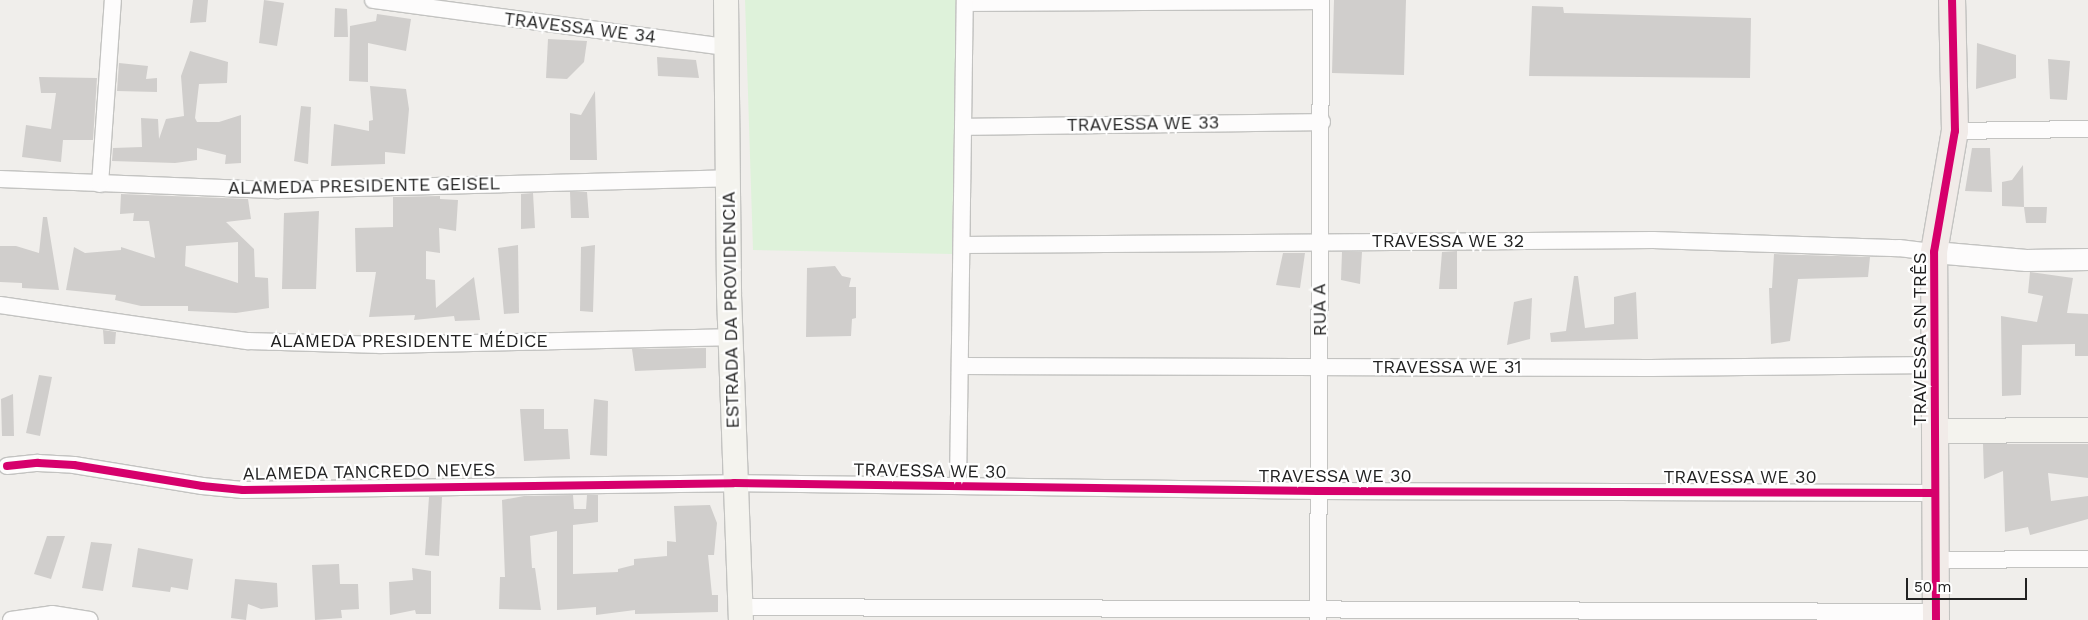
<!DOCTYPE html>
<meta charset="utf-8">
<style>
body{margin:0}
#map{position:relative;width:2088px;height:620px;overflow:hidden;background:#f0eeeb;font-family:"Work Sans",sans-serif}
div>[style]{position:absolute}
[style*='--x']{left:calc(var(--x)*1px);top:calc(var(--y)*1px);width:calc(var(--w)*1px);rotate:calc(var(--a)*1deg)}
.park>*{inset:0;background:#def2da}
.building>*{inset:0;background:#d0cecc}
.roads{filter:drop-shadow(1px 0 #c3c3c1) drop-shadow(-1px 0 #c3c3c1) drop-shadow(0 1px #c3c3c1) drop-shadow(0 -1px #c3c3c1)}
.minor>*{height:16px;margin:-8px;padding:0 8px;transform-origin:8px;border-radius:8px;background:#fdfcfc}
.tertiary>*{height:21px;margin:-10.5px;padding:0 10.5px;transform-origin:10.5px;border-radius:10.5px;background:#fdfcfc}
.secondary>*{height:24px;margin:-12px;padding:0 12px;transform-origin:12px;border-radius:12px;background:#f4f3ee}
.primary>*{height:26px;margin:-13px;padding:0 13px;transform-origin:13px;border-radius:13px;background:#f1ebe8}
.cycleway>*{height:8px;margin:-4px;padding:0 4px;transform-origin:4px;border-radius:4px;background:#d6006c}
span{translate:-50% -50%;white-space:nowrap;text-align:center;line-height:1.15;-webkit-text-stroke:4.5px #fff;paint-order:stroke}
.street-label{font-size:18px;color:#222}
.scale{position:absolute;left:1906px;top:578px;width:121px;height:22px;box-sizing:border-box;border:2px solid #222;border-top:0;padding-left:6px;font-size:15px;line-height:18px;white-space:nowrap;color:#222;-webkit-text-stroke:4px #fff;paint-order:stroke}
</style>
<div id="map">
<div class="park">
<i style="clip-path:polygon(745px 0,956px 0,952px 254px,753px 250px)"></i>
</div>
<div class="building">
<i style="clip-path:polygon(193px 0,208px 0,206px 22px,190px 23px)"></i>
<i style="clip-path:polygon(264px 0,284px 3px,277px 46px,259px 43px)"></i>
<i style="clip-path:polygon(1334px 0,1406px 0,1404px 75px,1332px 73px)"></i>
<i style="clip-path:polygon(1532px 6px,1563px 7px,1564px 13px,1751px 18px,1750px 78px,1529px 76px)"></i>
<i style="clip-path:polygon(335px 8px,347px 9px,348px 37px,334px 37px)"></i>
<i style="clip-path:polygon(377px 14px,411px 19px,406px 51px,368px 43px,368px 82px,349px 81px,350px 26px,376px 21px)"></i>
<i style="clip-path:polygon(548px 39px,587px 41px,584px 62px,567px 79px,546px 78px)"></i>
<i style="clip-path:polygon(1977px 43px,2016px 55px,2016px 78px,1976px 89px)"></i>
<i style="clip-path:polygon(190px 51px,228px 62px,227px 83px,199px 84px,195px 118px,197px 122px,219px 122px,241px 115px,241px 163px,225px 164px,226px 155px,197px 148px,197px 160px,175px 163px,112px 161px,113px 148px,142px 147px,141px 118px,158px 119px,159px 139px,166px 119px,184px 116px,181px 76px)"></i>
<i style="clip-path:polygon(657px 57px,696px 60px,699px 78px,658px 76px)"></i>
<i style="clip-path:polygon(2048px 59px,2070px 61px,2067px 100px,2050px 99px)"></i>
<i style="clip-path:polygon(119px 63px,148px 66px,146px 79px,157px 78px,157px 92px,117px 91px)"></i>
<i style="clip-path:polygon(39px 77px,97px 78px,93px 140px,63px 140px,61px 162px,22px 157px,26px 125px,51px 129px,56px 93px,41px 93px)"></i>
<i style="clip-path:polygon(370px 86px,406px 89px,409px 109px,405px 154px,385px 152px,385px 164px,331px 166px,334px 124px,369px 131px,369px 121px,373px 120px)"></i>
<i style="clip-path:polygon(595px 91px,597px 160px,570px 160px,570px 113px,581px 115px)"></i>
<i style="clip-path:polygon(301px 106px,311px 107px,308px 164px,294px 161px)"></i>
<i style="clip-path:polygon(1972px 148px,1990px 148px,1992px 192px,1965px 191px)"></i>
<i style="clip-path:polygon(2023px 165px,2024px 207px,2002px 206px,2002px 182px,2012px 180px)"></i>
<i style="clip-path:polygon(570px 192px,587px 192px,589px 218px,571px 218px)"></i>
<i style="clip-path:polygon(533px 193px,535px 228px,521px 229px,521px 194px)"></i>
<i style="clip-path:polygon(evenodd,121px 194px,248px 199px,251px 219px,226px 222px,254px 249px,255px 277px,268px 278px,269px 308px,236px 313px,188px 311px,188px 306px,141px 306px,115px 300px,116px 295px,66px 290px,74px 247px,85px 253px,121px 250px,121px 247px,155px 258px,149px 221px,133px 221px,134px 213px,120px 214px,121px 194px,238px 242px,238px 283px,185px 266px,186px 246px,238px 242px)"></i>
<i style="clip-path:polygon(440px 196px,440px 199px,458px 200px,456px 231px,439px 228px,440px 253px,426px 251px,426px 279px,435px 280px,436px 308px,474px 277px,480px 320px,455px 321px,454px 316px,414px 320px,415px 315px,369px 317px,376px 272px,356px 272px,355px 228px,393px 227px,393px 197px)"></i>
<i style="clip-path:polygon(2024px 207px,2047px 207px,2046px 223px,2026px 223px)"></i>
<i style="clip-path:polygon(319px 211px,316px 289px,282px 289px,284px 213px)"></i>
<i style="clip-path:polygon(43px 217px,47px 217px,59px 290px,22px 288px,22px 283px,0 282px,0 246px,16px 246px,39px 253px)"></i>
<i style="clip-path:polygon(518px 245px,519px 313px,504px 314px,498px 248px)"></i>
<i style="clip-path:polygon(595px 245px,593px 312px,580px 311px,581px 247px)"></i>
<i style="clip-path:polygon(1457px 251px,1457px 289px,1439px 289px,1442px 252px)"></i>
<i style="clip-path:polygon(1342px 252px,1362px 252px,1360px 284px,1341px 280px)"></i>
<i style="clip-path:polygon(1283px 253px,1305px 253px,1300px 288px,1276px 285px)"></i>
<i style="clip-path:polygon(1774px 254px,1870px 257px,1868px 277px,1798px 279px,1790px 341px,1771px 344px,1769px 288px,1772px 288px)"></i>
<i style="clip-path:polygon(835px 266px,842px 276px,851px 278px,849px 287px,856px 287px,856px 318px,852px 319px,851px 336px,806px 337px,807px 268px)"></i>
<i style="clip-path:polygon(2030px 272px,2073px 278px,2067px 313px,2088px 314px,2088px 356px,2075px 356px,2075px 344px,2022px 345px,2021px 395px,2002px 396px,2001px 316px,2037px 322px,2043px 296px,2028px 293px)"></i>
<i style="clip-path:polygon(1574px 276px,1578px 276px,1585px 328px,1614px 324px,1614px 297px,1636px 292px,1638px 339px,1551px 342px,1550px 333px,1566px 331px)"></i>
<i style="clip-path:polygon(1532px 298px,1530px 339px,1507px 345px,1514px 302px)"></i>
<i style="clip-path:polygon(103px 330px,116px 332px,115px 344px,104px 344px)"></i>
<i style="clip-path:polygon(706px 348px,706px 368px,635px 371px,632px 349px)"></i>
<i style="clip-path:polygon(39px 375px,52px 377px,40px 436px,26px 433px)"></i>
<i style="clip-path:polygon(13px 394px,14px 436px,2px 436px,1px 399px)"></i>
<i style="clip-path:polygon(594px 399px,608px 401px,607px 456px,590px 455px)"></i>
<i style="clip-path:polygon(520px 409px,544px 409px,544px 429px,568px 429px,570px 459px,524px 461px)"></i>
<i style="clip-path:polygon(1983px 444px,2088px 444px,2088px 478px,2048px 473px,2051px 501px,2088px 496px,2088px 519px,2030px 535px,2028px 527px,2005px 532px,2003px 471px,1984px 479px)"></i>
<i style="clip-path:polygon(573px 495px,574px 509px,586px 509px,587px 495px,598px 495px,598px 522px,573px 525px,573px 574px,618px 572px,618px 569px,634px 565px,634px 559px,667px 556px,667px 541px,676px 542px,674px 506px,710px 505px,717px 523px,714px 555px,708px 555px,712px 595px,718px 595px,718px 612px,635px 614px,635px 610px,596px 615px,596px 607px,557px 610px,557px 531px,530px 536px,532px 568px,535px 568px,541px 610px,499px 609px,500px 577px,505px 577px,502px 500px,524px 496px)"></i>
<i style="clip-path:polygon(429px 497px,442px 497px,439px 556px,425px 555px)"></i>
<i style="clip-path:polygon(47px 536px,65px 536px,51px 579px,34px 574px)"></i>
<i style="clip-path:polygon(91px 542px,112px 544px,103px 591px,82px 588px)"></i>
<i style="clip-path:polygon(138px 548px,193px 559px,188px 590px,171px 587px,170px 592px,132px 587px)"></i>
<i style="clip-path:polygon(339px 564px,340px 584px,358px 584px,359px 609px,341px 610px,342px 618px,315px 620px,312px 565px)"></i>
<i style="clip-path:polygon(412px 568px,431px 571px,431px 614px,416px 614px,415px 610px,390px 615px,389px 582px,413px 580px)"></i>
<i style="clip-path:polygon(235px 579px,277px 583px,278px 607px,261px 609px,248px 604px,246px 620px,231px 618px)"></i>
</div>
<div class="roads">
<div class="minor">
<i style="--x:373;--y:0;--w:357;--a:7.6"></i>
<i style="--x:965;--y:3;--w:356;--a:-0.3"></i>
<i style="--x:963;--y:127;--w:359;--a:-0.8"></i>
<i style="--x:1955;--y:131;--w:133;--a:-0.9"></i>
<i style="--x:0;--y:179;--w:279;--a:2.3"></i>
<i style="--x:279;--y:190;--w:450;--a:-1.5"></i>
<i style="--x:100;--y:184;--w:184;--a:-86"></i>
<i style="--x:962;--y:245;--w:691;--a:-0.41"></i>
<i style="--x:1653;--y:240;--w:246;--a:1.9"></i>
<i style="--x:1899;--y:248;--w:35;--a:7"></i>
<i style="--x:0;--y:305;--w:251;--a:8.3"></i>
<i style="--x:248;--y:341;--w:133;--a:1.7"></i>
<i style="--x:381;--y:345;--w:350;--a:-1.3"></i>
<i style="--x:960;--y:366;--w:691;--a:0.17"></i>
<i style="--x:1651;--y:368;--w:284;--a:-0.6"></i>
<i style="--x:7;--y:466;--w:31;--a:-6"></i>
<i style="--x:38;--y:463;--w:36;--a:3"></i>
<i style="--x:74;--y:465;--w:130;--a:9.3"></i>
<i style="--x:202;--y:486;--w:41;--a:5.6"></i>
<i style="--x:243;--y:490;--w:491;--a:-0.8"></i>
<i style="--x:734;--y:483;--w:584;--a:0.78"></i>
<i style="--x:1318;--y:491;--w:617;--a:0.19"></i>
<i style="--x:958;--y:486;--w:486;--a:-89.2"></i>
<i style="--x:1935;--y:560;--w:153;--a:-0.4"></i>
<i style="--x:741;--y:607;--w:1195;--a:0.24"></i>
<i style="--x:11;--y:620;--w:41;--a:-8.3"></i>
<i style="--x:52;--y:614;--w:38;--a:9"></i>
<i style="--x:1318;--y:620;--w:620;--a:-89.72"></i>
</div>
<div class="tertiary">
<i style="--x:1934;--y:252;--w:92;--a:5"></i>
<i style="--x:2026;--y:260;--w:62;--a:-0.9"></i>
</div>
<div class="secondary">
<i style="--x:726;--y:0;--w:295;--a:89.4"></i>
<i style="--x:729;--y:295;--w:325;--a:87.9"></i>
<i style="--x:1935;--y:431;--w:153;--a:-0.4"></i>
</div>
<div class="primary">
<i style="--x:1936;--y:620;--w:368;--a:-90.3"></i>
<i style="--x:1934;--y:252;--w:123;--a:-80.2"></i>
<i style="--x:1955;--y:131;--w:131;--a:-91.3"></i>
</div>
</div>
<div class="cycleway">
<i style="--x:7;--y:466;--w:31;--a:-6"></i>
<i style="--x:38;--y:463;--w:36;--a:3"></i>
<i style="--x:74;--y:465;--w:130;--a:9.3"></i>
<i style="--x:202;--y:486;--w:41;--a:5.6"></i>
<i style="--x:243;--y:490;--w:491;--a:-0.8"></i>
<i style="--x:734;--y:483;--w:584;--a:0.78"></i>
<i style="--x:1318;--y:491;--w:617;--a:0.19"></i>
<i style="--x:1936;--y:620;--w:368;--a:-90.3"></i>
<i style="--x:1934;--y:252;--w:123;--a:-80.2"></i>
<i style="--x:1955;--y:131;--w:131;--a:-91.3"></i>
</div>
<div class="street-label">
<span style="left:580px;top:28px;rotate:7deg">TRAVESSA WE 34</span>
<span style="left:1143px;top:124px;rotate:-1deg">TRAVESSA WE 33</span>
<span style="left:364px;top:186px;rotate:-1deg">ALAMEDA PRESIDENTE GEISEL</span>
<span style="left:1448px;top:241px">TRAVESSA WE 32</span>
<span style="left:731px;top:310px;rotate:-91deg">ESTRADA DA PROVIDENCIA</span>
<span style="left:1320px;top:310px;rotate:-91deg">RUA A</span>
<span style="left:1920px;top:339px;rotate:-90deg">TRAVESSA SN TRÊS</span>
<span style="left:409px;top:341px">ALAMEDA PRESIDENTE MÉDICE</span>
<span style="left:1447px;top:367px">TRAVESSA WE 31</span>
<span style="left:930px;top:471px;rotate:1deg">TRAVESSA WE 30</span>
<span style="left:369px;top:472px;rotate:-1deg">ALAMEDA TANCREDO NEVES</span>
<span style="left:1335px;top:476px">TRAVESSA WE 30</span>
<span style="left:1740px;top:477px">TRAVESSA WE 30</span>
</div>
<div class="scale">50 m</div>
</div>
